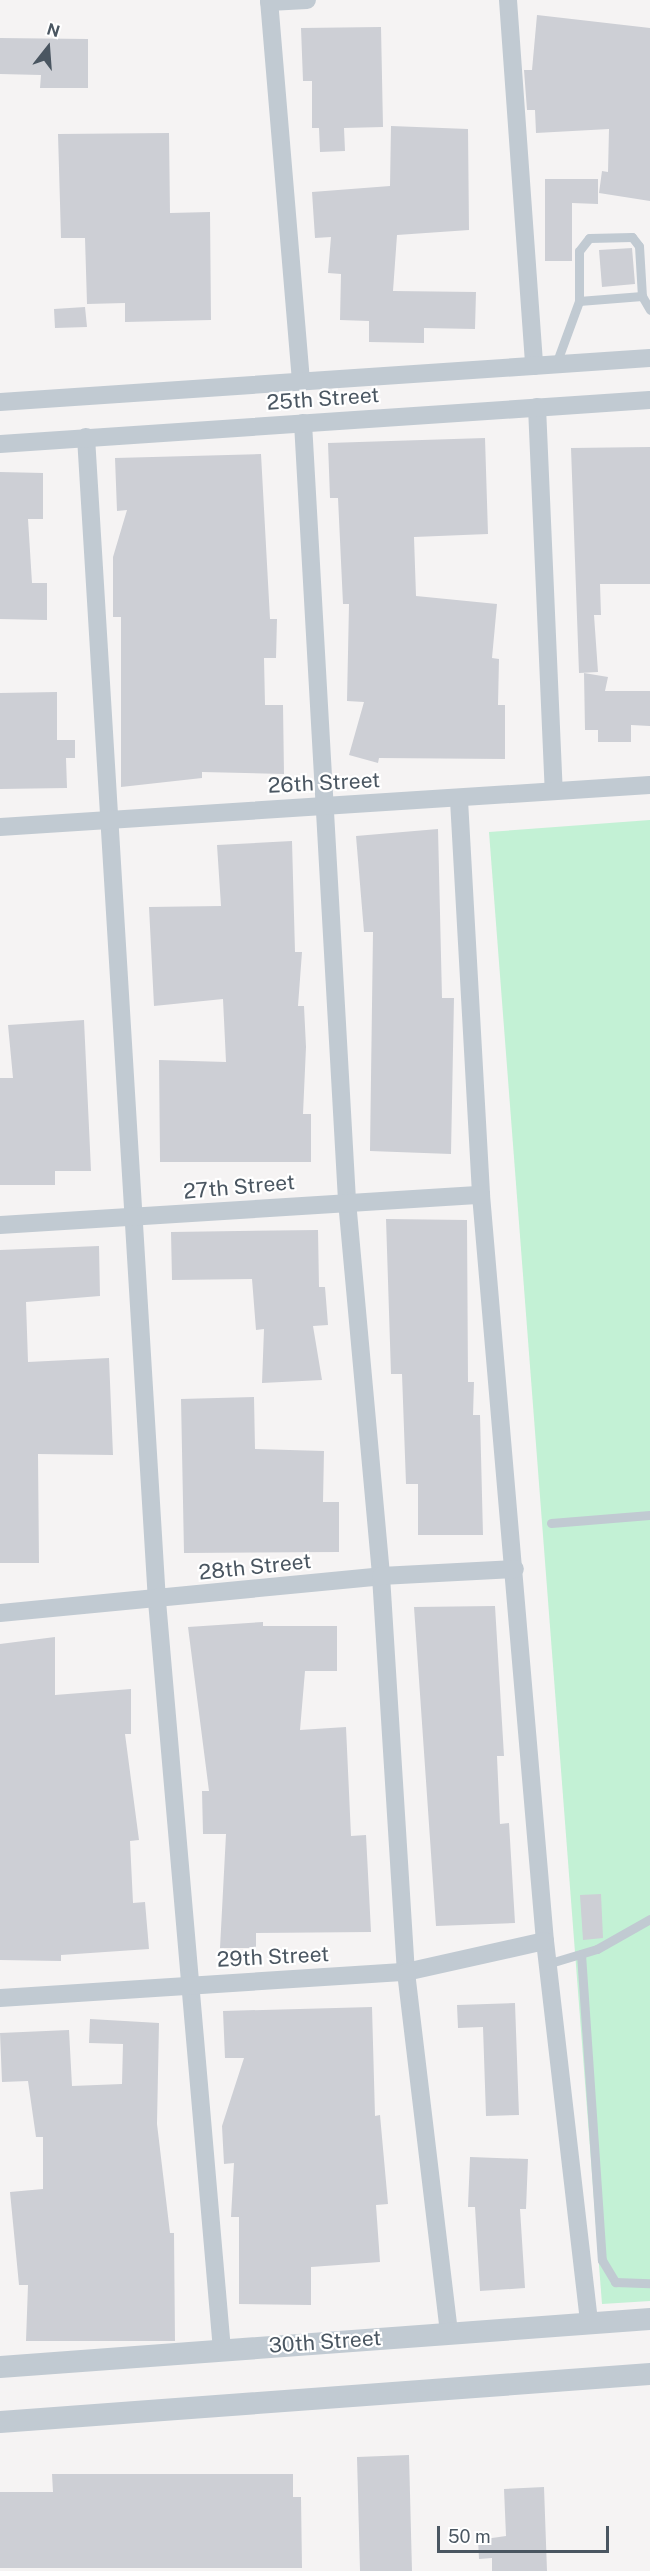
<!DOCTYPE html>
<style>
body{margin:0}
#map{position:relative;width:650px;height:2571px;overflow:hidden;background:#f5f3f3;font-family:"Public Sans",sans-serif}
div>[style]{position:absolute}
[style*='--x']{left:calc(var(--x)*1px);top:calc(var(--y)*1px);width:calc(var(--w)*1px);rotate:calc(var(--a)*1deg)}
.green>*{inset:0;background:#c3f1d5}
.building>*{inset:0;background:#cdcfd5}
.service>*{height:9px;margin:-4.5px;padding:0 4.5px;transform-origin:4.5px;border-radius:4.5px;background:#c1cad2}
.minor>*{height:18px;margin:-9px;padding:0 9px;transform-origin:9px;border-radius:9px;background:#c1cad2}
.tertiary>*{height:22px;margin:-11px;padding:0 11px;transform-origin:11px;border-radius:11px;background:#c1cad2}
span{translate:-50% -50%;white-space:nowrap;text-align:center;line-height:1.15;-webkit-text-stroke:4.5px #fff;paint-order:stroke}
.street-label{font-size:21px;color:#4a5661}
.north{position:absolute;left:18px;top:18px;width:60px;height:60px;-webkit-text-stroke:4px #fff;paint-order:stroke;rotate:17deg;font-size:16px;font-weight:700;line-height:24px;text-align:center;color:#4a5661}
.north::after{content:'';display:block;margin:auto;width:21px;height:27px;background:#4a5661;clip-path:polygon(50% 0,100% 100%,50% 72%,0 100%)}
.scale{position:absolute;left:437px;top:2526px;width:172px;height:27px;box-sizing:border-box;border:3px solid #4a5661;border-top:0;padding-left:8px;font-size:18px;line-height:21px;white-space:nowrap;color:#4a5661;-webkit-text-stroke:4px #fff;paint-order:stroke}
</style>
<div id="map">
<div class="green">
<i style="clip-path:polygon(650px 820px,650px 2301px,602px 2304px,489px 832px)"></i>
</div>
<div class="building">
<i style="clip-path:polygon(537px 15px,650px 28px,650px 201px,599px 193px,602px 171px,608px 172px,609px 129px,536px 133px,535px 110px,527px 110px,524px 70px,532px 70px)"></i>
<i style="clip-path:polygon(381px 27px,383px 127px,344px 128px,345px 151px,320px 152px,319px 128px,312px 128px,312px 81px,303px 81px,301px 28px)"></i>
<i style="clip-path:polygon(0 38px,88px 39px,88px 88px,40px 88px,41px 75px,0 74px)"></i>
<i style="clip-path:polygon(391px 126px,468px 129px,469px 230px,397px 235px,393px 291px,476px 292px,475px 329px,424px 328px,424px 343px,369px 342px,369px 321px,340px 320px,341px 274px,328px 273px,331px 237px,315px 238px,312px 192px,390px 186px)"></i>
<i style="clip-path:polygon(169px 133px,170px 213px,210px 212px,211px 320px,125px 322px,125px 303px,87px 304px,85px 238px,61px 238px,58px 134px)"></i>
<i style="clip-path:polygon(545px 179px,598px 179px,598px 204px,572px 203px,572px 261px,545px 261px)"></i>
<i style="clip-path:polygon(632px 248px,635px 284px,602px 287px,599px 250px)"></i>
<i style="clip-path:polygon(85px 307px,87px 327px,55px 328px,54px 309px)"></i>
<i style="clip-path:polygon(485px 438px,488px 534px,414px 537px,416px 596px,497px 604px,492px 658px,499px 659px,498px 705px,505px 705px,505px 759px,379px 758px,378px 763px,349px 755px,364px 702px,347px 701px,349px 604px,343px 604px,338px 498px,330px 498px,328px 443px)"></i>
<i style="clip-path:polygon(650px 447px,650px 584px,600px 584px,601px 615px,594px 615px,598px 672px,579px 673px,571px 448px)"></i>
<i style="clip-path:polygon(261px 454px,270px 619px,277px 619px,276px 658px,264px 658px,265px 705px,283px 705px,284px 774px,202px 772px,202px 778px,121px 787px,121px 617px,113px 617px,113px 557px,127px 510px,117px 511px,115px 458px)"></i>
<i style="clip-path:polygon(0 472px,43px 473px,43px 519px,28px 519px,32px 583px,47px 583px,47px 620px,0 619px)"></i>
<i style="clip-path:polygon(584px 673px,608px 677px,605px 691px,650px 691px,650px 726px,631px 725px,631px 742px,598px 742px,598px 730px,585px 730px)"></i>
<i style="clip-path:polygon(57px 692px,57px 740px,75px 740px,75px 758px,66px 758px,67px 788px,0 789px,0 693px)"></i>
<i style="clip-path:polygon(438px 829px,442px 998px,454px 998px,451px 1154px,370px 1151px,373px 932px,364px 932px,356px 836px)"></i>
<i style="clip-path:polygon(292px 841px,295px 952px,302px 952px,298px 1006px,304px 1006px,306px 1047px,303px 1114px,311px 1114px,311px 1162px,160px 1162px,159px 1060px,226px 1062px,223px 999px,154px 1006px,149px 907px,221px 906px,217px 845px)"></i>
<i style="clip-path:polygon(84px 1020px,91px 1171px,55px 1171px,55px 1185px,0 1185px,0 1078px,13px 1078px,8px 1025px)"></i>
<i style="clip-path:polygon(386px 1219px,467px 1220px,468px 1382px,474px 1382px,473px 1415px,480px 1415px,483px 1535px,418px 1535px,418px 1484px,406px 1484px,402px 1374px,391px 1374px)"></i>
<i style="clip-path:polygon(318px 1230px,319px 1287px,325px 1287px,328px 1325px,313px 1326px,322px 1380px,262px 1383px,264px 1329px,256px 1330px,252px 1279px,172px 1280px,171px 1232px)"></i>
<i style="clip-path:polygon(99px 1246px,100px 1296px,26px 1302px,28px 1362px,109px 1358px,113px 1455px,38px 1454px,39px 1563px,0 1563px,0 1250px)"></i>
<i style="clip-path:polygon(254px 1397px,255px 1449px,324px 1451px,323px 1502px,339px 1502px,339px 1552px,184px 1553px,181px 1399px)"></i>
<i style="clip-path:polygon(495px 1606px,504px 1756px,497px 1756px,500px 1824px,509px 1823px,515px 1923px,436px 1926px,414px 1607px)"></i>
<i style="clip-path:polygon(263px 1622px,263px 1626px,337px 1626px,337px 1671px,305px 1671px,300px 1730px,346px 1727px,351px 1836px,366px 1835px,371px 1932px,256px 1933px,256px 1948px,220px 1948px,226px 1834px,203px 1834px,202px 1791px,209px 1791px,188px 1627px)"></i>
<i style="clip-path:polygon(55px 1637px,55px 1695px,131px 1689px,131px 1734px,125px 1734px,139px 1840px,130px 1841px,133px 1903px,145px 1902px,149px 1949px,61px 1955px,61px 1961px,0 1960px,0 1644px)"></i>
<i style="clip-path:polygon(601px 1894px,603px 1938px,583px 1940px,580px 1895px)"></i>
<i style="clip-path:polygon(515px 2003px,519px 2115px,486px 2116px,483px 2027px,458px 2028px,457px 2005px)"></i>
<i style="clip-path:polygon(372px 2007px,375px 2116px,380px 2115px,388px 2204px,376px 2205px,380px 2262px,311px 2267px,311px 2305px,239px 2304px,239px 2217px,231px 2217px,234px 2163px,224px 2164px,222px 2126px,244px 2058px,225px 2058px,223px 2011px)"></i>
<i style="clip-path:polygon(90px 2019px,159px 2023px,157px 2124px,170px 2233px,174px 2233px,175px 2341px,26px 2341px,28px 2285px,19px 2285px,10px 2192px,43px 2189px,43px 2137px,36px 2137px,28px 2081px,2px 2082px,0 2033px,69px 2030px,72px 2086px,122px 2084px,123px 2044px,89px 2043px)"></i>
<i style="clip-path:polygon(470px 2157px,528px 2159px,526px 2209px,520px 2209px,525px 2288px,480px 2291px,475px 2207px,468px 2207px)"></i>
<i style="clip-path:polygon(409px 2455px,412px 2571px,360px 2571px,357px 2457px)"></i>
<i style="clip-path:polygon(52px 2474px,293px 2474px,293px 2497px,301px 2497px,302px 2568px,0 2568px,0 2492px,53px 2492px)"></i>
<i style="clip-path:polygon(544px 2487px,547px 2571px,492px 2571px,492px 2558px,479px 2559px,478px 2540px,506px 2536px,504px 2489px)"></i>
</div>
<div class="service">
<i style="--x:579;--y:301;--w:63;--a:-4.5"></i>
<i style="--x:556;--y:364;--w:67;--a:-69.9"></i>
<i style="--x:579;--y:301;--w:50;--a:-90"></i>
<i style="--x:579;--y:251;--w:16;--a:-52"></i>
<i style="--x:589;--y:238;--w:43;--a:-1.3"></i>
<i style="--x:632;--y:237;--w:11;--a:52"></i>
<i style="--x:639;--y:246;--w:50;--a:86.6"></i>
<i style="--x:642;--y:296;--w:16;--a:60"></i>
<i style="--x:551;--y:1523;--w:99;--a:-4.6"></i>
<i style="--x:581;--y:1954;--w:307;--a:86.1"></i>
<i style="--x:602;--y:2260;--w:26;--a:59"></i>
<i style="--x:615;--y:2282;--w:35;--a:2"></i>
<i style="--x:547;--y:1964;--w:52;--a:-16.7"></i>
<i style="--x:597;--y:1949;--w:61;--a:-29.5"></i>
</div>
<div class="minor">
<i style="--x:269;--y:0;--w:383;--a:85.2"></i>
<i style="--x:508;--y:0;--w:367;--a:85.9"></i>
<i style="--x:269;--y:2;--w:38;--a:-3"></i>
<i style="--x:0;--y:402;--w:651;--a:-3.87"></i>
<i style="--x:537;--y:407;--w:384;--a:87.5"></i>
<i style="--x:303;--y:423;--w:779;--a:86.76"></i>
<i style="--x:347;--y:1201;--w:377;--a:84.8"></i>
<i style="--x:381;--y:1576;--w:397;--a:86.4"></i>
<i style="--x:406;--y:1972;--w:364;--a:83.2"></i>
<i style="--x:86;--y:437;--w:1166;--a:86.51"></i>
<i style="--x:157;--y:1601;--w:752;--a:85.04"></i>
<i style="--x:0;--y:444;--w:651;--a:-3.87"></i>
<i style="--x:459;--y:800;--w:396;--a:86.8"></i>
<i style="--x:481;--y:1195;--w:749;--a:85.1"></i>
<i style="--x:545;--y:1941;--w:385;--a:83.4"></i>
<i style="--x:0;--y:827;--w:651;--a:-3.7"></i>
<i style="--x:0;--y:1225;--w:482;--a:-3.6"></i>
<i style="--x:0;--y:1613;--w:383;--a:-5.5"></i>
<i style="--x:381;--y:1576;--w:134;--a:-3"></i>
<i style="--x:0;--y:1998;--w:407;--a:-3.7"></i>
<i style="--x:406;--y:1972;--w:142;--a:-12.6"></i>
</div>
<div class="tertiary">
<i style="--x:0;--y:2367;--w:652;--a:-4.22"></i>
<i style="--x:0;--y:2422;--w:652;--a:-4.22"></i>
</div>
<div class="street-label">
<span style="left:323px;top:399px;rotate:-4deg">25th Street</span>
<span style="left:324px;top:783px;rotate:-3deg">26th Street</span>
<span style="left:239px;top:1187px;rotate:-5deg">27th Street</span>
<span style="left:255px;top:1567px;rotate:-6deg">28th Street</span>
<span style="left:273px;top:1957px;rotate:-3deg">29th Street</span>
<span style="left:325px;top:2342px;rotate:-4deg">30th Street</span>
</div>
<div class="north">N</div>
<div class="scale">50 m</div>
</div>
